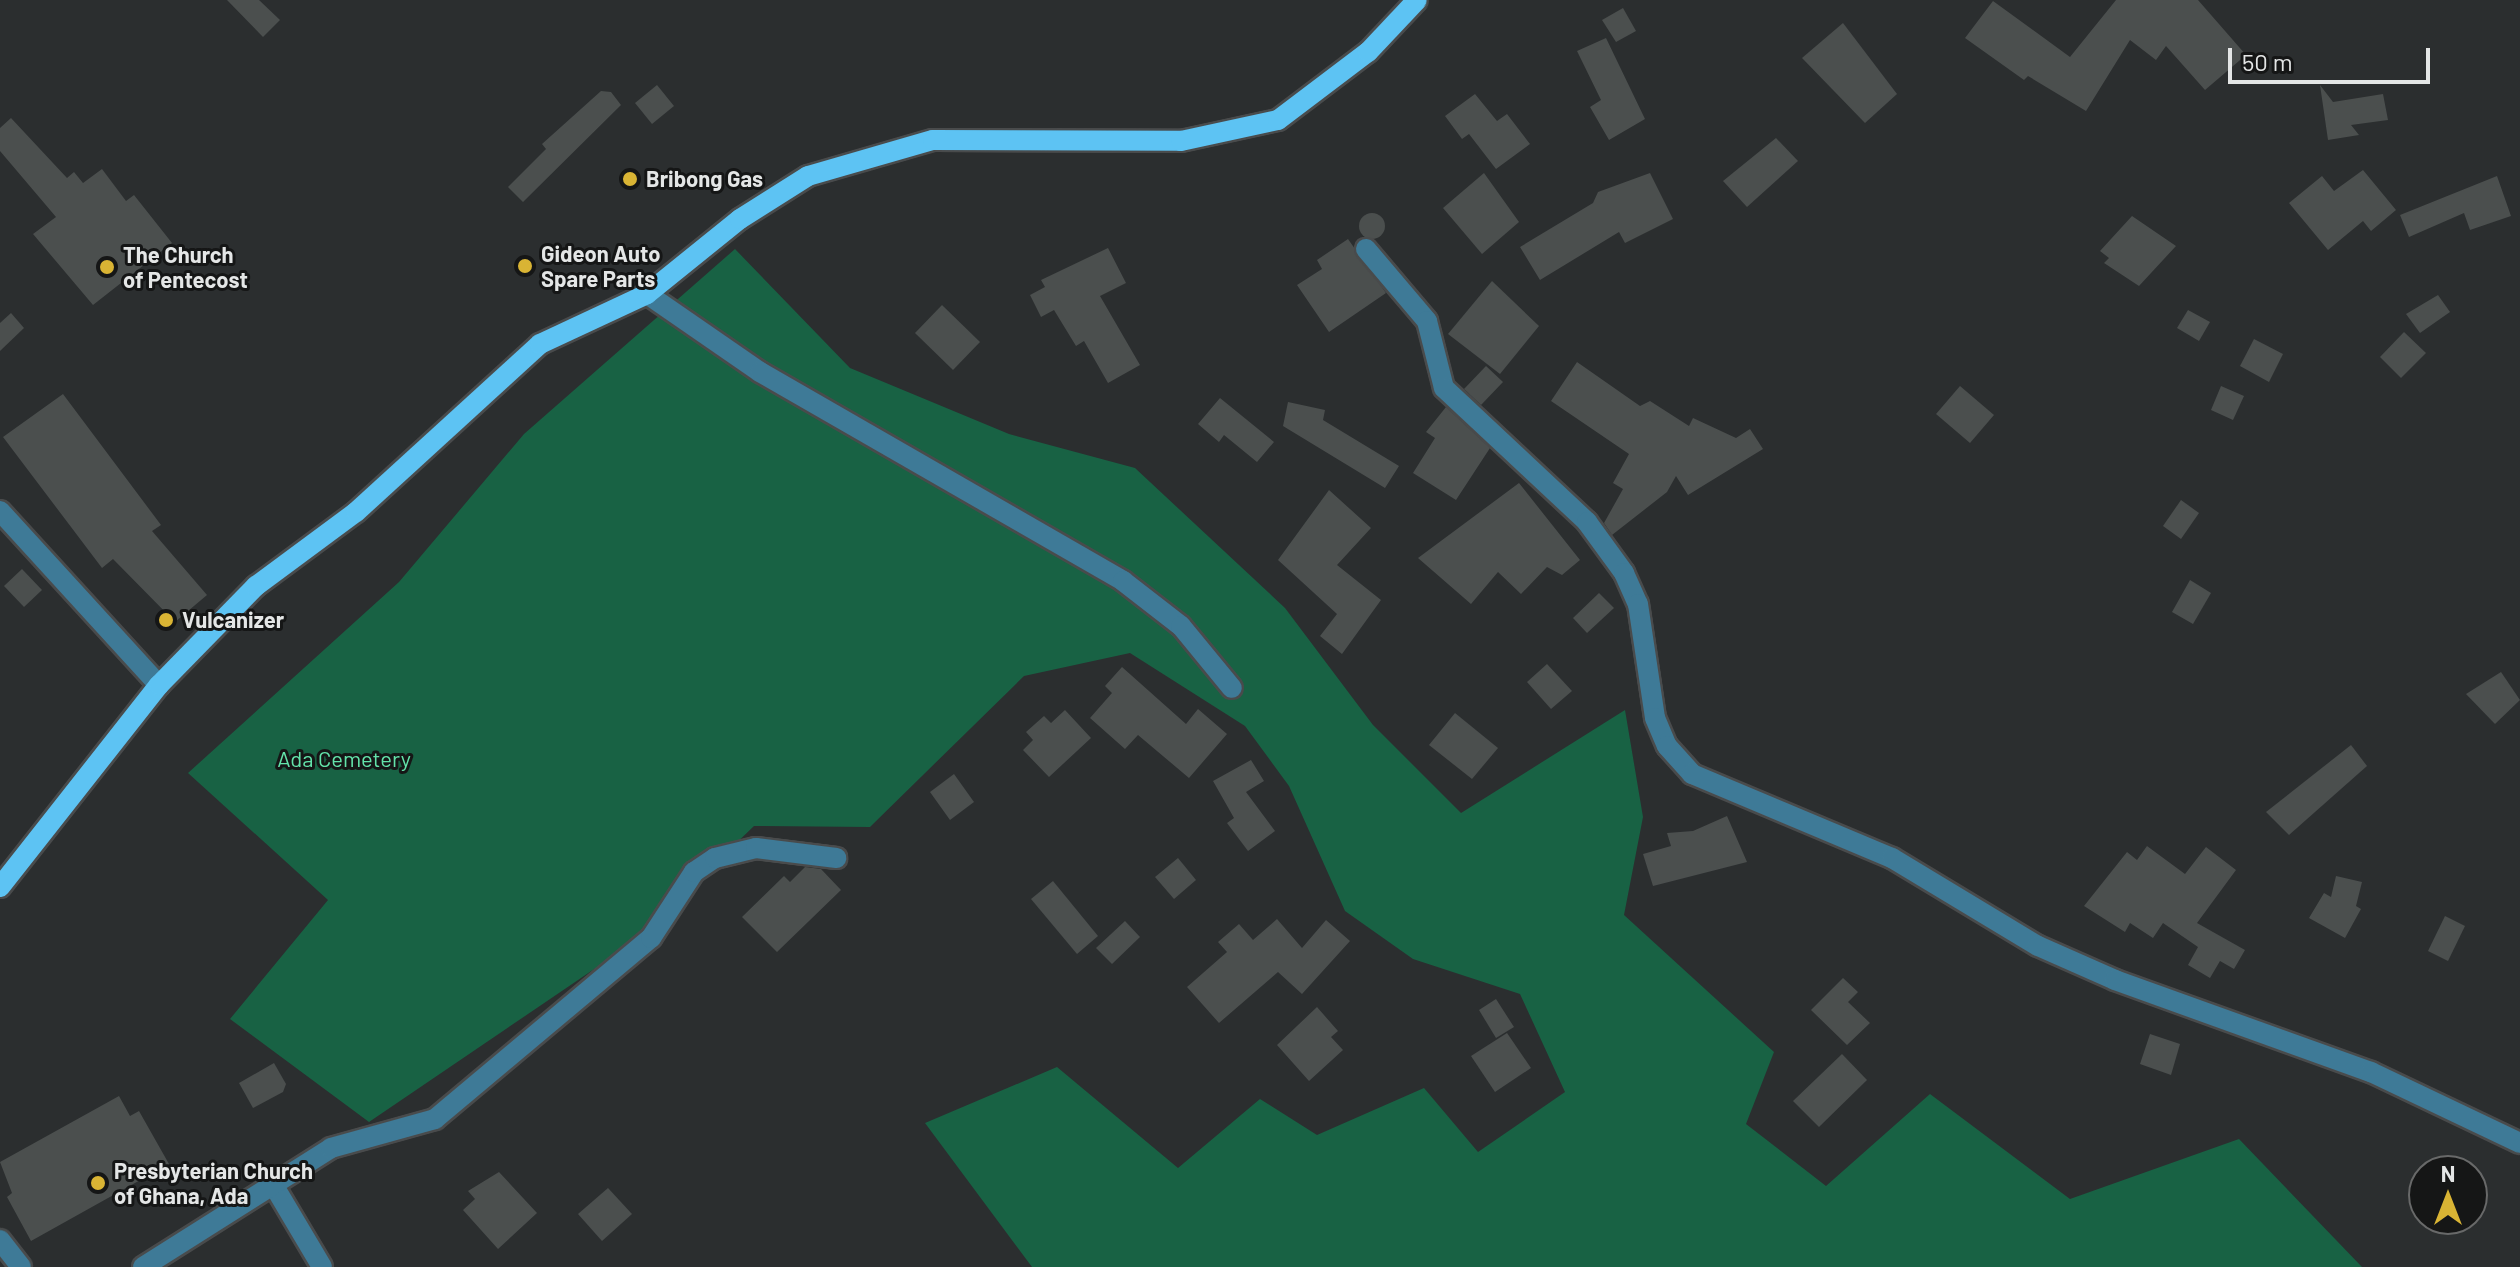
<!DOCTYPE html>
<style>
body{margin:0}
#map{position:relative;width:2520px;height:1267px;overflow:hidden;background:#2b2e2f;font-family:Barlow,sans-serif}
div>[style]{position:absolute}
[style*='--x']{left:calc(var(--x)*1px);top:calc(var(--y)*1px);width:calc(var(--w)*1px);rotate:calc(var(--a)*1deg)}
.green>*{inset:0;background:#186244}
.building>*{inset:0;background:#4b4f4e}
.round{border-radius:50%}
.roads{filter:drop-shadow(2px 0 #494b4c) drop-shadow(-2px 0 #494b4c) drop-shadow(0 2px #494b4c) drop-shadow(0 -2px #494b4c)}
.minor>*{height:20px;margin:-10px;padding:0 10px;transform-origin:10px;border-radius:10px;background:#3e7a97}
.major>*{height:20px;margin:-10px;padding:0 10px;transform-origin:10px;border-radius:10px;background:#5dc3f3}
.dots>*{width:22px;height:22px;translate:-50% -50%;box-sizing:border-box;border:4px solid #151616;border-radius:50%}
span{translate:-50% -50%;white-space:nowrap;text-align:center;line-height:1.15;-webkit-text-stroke:6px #151616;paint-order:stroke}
.poi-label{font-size:22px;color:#e4e6e6;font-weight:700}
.left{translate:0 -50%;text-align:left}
.park-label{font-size:22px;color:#63e3aa}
.north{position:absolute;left:2408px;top:1155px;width:80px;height:80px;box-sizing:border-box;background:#151616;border:2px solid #686969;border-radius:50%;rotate:0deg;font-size:22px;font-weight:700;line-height:32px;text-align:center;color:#e4e6e6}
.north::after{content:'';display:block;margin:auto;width:28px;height:36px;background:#d9b434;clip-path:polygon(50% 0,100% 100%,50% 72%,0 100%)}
.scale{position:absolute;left:2228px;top:48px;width:202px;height:36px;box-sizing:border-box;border:4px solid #e4e6e6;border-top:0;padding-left:10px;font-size:24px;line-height:28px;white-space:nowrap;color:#e4e6e6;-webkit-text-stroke:6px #151616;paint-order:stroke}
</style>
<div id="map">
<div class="green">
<i style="clip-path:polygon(735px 249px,850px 368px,1009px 434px,1135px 468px,1285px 608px,1373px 725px,1461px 813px,1625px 710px,1643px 817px,1624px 915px,1774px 1052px,1746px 1124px,1826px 1186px,1930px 1094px,2070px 1199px,2239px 1139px,2362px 1267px,1032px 1267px,925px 1123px,1057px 1067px,1178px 1168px,1260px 1099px,1317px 1135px,1424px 1088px,1478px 1152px,1565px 1092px,1520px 994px,1413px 959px,1345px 911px,1289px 786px,1245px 726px,1130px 653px,1024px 676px,870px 827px,754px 826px,634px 942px,369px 1122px,230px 1019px,328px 900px,188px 773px,399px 582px,524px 434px)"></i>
</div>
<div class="building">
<i style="clip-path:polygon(227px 0,259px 0,280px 20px,263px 37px)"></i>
<i style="clip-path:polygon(2116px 0,2198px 0,2246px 55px,2205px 90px,2166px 46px,2156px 60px,2130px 40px,2086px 111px,2028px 76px,2024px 80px,1965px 38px,1993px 1px,2070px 57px)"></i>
<i style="clip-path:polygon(1623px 8px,1636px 31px,1616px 42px,1602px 20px)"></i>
<i style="clip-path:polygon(1843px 23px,1897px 94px,1865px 123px,1802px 58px)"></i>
<i style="clip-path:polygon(1606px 38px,1645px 119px,1609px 140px,1590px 107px,1601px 100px,1577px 51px)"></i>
<i style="clip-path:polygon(657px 85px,674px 106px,652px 124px,635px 103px)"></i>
<i style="clip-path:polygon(2320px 85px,2333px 102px,2383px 94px,2388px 120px,2351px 125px,2359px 135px,2328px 140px)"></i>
<i style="clip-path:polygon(601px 91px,611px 92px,621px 105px,523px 202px,508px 187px,546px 149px,542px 144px)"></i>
<i style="clip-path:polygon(1475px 94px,1497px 121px,1507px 114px,1530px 144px,1496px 169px,1469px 134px,1462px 139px,1445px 116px)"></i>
<i style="clip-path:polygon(11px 118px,67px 178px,74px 172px,83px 183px,102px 169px,126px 201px,134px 195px,172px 243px,93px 305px,33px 234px,56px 217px,0 151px,0 128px)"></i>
<i style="clip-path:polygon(1776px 138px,1798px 161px,1747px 207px,1723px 181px)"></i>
<i style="clip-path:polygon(2363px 170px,2396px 210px,2371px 231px,2363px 221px,2328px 250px,2289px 203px,2322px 176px,2334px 191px)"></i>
<i style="clip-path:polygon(1484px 173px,1519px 222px,1482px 254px,1443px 208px)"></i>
<i style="clip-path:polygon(1650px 173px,1673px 219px,1625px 243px,1619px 232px,1540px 280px,1520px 247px,1593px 203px,1598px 192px)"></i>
<i style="clip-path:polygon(2497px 176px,2511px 216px,2470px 230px,2464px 213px,2409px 237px,2400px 215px)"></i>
<i class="round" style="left:1359px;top:213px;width:26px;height:26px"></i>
<i style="clip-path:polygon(2132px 216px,2176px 246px,2139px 286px,2104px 263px,2109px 258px,2100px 251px)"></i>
<i style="clip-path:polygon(1348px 239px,1386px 293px,1329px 332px,1297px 285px,1322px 269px,1317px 260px)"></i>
<i style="clip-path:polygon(1108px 248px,1126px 283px,1100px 296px,1140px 365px,1108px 383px,1084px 341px,1076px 346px,1054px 310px,1041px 317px,1030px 295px,1045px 287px,1041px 280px)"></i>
<i style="clip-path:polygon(1492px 281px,1539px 326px,1500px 374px,1448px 334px)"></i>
<i style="clip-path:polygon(2438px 295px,2450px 312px,2420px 333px,2406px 314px)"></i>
<i style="clip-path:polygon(942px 305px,980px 342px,953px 370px,915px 333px)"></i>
<i style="clip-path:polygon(2188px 310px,2210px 322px,2199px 341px,2177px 328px)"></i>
<i style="clip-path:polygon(11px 313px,24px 328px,0 351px,0 323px)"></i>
<i style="clip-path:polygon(2404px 332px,2426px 353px,2401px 378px,2380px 357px)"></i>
<i style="clip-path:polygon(2254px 339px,2283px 354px,2269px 382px,2240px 366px)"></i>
<i style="clip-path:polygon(1577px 362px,1640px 406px,1650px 401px,1689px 426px,1693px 418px,1736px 438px,1750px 429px,1763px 449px,1688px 495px,1676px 476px,1667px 492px,1612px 535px,1604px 523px,1623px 489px,1613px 483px,1629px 454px,1551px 401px)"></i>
<i style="clip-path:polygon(1486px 366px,1503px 382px,1481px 405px,1464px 389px)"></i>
<i style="clip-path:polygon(1960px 386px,1994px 415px,1970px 443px,1936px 414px)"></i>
<i style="clip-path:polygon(2221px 386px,2244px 396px,2233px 420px,2211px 410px)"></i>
<i style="clip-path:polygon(63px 394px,161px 525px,152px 531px,207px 595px,175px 622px,113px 559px,102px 568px,3px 437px)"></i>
<i style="clip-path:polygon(1220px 398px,1274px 442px,1257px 462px,1224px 435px,1219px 442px,1198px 424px)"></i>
<i style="clip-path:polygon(1288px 402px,1325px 410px,1323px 420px,1399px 466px,1385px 488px,1283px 426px)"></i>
<i style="clip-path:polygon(1446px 407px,1490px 448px,1456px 500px,1413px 473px,1435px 438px,1426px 432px)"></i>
<i style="clip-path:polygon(1519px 483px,1580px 560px,1562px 575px,1547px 567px,1521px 594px,1498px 572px,1471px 604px,1418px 558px)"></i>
<i style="clip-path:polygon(1329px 490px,1371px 528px,1337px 565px,1381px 600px,1342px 654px,1320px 636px,1337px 614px,1278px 560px)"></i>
<i style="clip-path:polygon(2181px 500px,2199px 513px,2181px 539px,2163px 526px)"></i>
<i style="clip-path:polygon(22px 569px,42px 590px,24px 607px,4px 586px)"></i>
<i style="clip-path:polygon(2190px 580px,2211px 593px,2193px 624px,2172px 612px)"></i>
<i style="clip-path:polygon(1599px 593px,1614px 608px,1587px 633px,1573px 618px)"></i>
<i style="clip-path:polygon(1547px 664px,1572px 691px,1551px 709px,1527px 682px)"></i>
<i style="clip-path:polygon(1122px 667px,1186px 724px,1198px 709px,1227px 734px,1189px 778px,1138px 735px,1125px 749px,1090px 718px,1112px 693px,1105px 686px)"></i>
<i style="clip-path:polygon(2501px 672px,2520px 700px,2495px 724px,2466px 694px)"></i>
<i style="clip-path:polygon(1065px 710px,1091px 738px,1049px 777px,1023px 750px,1033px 740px,1026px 732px,1044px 716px,1051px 723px)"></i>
<i style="clip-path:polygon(1455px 713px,1498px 748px,1472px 779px,1429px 745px)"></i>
<i style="clip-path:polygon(2351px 745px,2367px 766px,2289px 835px,2266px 812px)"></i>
<i style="clip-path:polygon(1251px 760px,1264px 781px,1246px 792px,1275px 831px,1248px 851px,1227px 823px,1234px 818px,1213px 781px)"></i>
<i style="clip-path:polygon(954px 774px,974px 802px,950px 820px,930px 792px)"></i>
<i style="clip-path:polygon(1727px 816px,1747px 862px,1653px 886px,1643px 854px,1671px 846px,1667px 833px,1693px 831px)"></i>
<i style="clip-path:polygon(2147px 846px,2185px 874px,2206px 847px,2236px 870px,2197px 923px,2245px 950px,2234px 969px,2220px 961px,2210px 978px,2188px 965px,2198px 947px,2163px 923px,2153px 938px,2130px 923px,2125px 932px,2084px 906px,2127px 852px,2137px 860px)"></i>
<i style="clip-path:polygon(1178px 858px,1196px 880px,1174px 899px,1155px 877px)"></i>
<i style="clip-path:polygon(805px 867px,821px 869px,841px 890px,777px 952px,742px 917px,784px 876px,790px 882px)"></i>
<i style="clip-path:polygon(2336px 876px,2362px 882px,2356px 906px,2361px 909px,2345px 938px,2309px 918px,2324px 893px,2331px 897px)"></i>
<i style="clip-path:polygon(1053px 881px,1098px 936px,1077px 954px,1031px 899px)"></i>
<i style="clip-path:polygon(2445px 916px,2465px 926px,2448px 961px,2428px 951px)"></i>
<i style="clip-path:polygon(1277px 919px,1302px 948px,1326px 920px,1350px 941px,1302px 994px,1278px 972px,1219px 1023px,1187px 987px,1227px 952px,1218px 942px,1239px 924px,1253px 940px)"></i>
<i style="clip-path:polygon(1125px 921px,1140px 937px,1112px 964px,1096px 948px)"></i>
<i style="clip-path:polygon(1843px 978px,1858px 992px,1848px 1002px,1870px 1023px,1847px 1045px,1811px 1010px)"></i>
<i style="clip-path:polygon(1496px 999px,1514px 1027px,1496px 1038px,1479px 1010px)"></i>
<i style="clip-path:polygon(1317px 1007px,1338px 1031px,1331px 1037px,1343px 1050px,1309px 1081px,1277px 1045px)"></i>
<i style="clip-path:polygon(1507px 1033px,1531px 1068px,1495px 1092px,1471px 1056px)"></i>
<i style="clip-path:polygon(2150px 1034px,2180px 1044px,2171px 1075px,2140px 1064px)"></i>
<i style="clip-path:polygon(1842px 1054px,1867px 1080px,1819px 1127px,1793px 1101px)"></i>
<i style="clip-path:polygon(274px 1063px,286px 1084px,283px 1092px,253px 1108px,239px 1083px)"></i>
<i style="clip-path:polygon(119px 1096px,130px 1116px,139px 1111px,169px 1164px,31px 1241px,7px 1197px,12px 1193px,0 1162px)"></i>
<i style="clip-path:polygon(499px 1172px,537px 1213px,498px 1249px,463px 1210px,475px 1199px,468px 1191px)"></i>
<i style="clip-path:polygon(608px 1188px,632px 1214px,602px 1241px,578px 1214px)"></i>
</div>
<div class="roads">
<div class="minor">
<i style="--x:1366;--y:249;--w:94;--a:49.7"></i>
<i style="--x:1427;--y:321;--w:69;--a:75.8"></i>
<i style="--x:1444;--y:388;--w:196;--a:43.1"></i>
<i style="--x:1587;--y:522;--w:63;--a:54"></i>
<i style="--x:1624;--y:573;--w:34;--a:66"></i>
<i style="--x:1638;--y:604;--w:115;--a:81.5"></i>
<i style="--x:1655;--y:718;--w:30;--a:67"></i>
<i style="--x:1667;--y:746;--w:38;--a:48"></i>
<i style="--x:1692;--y:774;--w:217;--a:22.8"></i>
<i style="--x:1892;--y:858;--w:170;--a:31.1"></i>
<i style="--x:2038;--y:946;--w:84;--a:23.8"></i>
<i style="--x:2115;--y:980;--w:272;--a:19.8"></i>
<i style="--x:2371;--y:1072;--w:165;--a:25.5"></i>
<i style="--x:647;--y:294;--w:137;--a:34.6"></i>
<i style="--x:760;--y:372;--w:419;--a:29.9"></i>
<i style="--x:1123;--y:581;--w:73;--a:37.8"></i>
<i style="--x:1181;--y:626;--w:80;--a:50.6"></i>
<i style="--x:0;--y:511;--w:236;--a:47.6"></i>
<i style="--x:274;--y:1186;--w:94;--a:59.3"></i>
<i style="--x:0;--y:1240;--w:34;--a:52"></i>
<i style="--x:143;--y:1267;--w:222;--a:-32.3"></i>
<i style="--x:331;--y:1148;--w:108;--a:-15.6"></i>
<i style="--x:435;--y:1119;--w:282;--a:-40"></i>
<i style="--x:651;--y:938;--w:79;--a:-56.9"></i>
<i style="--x:694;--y:872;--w:25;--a:-34"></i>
<i style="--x:715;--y:858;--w:42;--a:-13.7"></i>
<i style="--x:756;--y:848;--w:81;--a:7.1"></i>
</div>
<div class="major">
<i style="--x:0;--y:887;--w:257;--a:-51.8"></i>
<i style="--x:159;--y:685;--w:139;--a:-45.6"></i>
<i style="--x:256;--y:586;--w:124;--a:-36.5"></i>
<i style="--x:356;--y:512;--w:249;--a:-42.4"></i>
<i style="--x:540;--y:344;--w:118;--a:-25"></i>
<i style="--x:647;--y:294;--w:119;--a:-38.9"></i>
<i style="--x:740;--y:219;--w:80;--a:-32.3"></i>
<i style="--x:808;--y:176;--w:130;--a:-16.1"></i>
<i style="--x:933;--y:140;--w:248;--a:0.2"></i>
<i style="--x:1181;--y:141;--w:99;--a:-12.2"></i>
<i style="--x:1278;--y:120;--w:113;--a:-37.1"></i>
<i style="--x:1368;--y:52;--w:71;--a:-46.7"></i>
</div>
</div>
<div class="dots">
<i style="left:630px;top:179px;background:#d9b434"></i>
<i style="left:525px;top:266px;background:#d9b434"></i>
<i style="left:107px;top:267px;background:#d9b434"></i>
<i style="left:166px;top:620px;background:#d9b434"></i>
<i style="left:98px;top:1183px;background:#d9b434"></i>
</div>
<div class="poi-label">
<span class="left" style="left:646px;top:179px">Bribong Gas</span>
<span class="left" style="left:541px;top:266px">Gideon Auto<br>Spare Parts</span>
<span class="left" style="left:123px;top:267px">The Church<br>of Pentecost</span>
<span class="left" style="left:182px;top:620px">Vulcanizer</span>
<span class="left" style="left:114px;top:1183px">Presbyterian Church<br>of Ghana, Ada</span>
</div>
<div class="park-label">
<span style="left:344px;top:759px">Ada Cemetery</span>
</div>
<div class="north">N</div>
<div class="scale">50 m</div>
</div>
